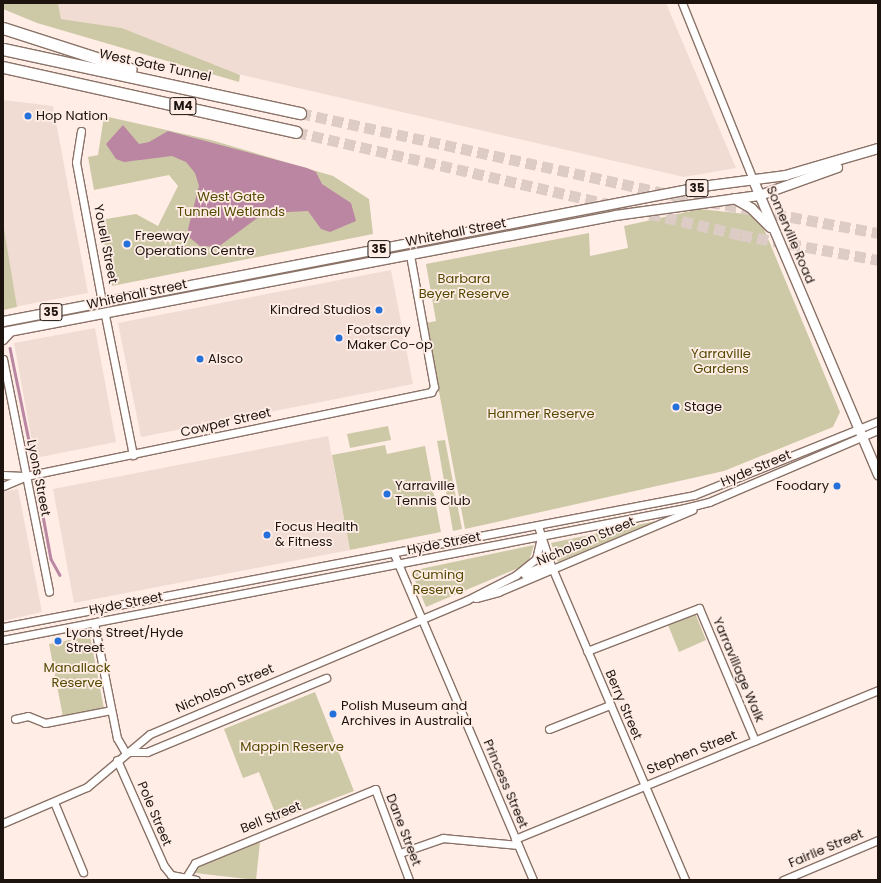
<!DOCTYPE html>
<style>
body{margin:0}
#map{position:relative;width:881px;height:883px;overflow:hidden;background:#ffede6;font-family:Poppins,sans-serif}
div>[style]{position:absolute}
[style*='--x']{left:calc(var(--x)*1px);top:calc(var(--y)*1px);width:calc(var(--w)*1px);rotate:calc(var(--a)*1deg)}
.built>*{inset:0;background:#f1dcd3}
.green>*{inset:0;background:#cdc9a7}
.water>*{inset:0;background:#bb86a2}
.stream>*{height:2.5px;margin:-1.25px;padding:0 1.25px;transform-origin:1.25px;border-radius:1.25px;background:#bb86a2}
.highway-tunnel>*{height:11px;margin-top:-5.5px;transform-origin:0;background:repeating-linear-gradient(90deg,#ddccc6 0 11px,transparent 0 16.5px)}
.roads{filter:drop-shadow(1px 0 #8a7267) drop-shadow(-1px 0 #8a7267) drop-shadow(0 1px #8a7267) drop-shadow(0 -1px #8a7267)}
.minor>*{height:7px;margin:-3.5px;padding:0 3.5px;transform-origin:3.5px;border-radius:3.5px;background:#fff}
.major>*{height:9px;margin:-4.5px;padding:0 4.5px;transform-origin:4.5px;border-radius:4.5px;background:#fff}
.highway>*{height:11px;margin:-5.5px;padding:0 5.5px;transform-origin:5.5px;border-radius:5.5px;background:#fff}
.dots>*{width:11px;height:11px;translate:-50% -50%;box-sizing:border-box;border:2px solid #ffede6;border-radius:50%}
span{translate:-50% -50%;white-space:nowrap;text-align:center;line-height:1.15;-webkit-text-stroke:3.5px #ffede6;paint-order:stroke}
.shield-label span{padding:1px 3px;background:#ffede6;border:1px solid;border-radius:3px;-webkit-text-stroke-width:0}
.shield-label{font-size:12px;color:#1d1410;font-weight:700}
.street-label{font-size:13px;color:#1d1410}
.poi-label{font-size:13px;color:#1d1410}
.left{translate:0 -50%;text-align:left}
.right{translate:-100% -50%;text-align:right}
.park-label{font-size:13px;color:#534a02}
.frame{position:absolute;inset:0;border:4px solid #1d1410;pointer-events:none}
</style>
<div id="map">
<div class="built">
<i style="clip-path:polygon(58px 3px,666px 3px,736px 168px,684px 177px,233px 73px,122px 28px,61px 19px)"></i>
<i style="clip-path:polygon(3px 100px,53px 106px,88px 293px,3px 309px)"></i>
<i style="clip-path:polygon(391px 270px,413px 384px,141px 437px,118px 323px)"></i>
<i style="clip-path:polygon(95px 328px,116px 442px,35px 458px,14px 343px)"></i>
<i style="clip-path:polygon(328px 436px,350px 550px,74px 603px,53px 489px)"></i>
<i style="clip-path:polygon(18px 489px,42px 612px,3px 621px,3px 492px)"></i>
</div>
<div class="green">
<i style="clip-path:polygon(3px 3px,58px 3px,61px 19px,122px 28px,240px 75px,239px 82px,37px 23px,3px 9px)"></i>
<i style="clip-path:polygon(104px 116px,211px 140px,333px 176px,369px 199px,373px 234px,112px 286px,100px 220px,136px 214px,158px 226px,178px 186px,169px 175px,94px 190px,88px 157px,98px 155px)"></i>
<i style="clip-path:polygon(700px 209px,755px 215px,764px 229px,840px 412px,833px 427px,724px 471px,465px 529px,426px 323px,436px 321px,426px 264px,589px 233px,590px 256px,628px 248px,624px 226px)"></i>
<i style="clip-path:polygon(3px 223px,17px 307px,3px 310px)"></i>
<i style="clip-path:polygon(388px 426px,391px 440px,350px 448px,347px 434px)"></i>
<i style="clip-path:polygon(445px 440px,462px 529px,453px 531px,437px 441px)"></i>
<i style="clip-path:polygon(385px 445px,387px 454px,425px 446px,441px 532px,350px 550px,332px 455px)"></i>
<i style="clip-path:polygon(656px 521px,558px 562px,551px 543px)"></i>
<i style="clip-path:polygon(534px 545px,528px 564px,426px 607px,411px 571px)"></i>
<i style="clip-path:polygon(695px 613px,706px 640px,679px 652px,668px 625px)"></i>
<i style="clip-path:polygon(90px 636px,104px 709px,63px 717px,49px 644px)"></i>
<i style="clip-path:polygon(315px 692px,354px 791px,278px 820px,259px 772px,243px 778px,224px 729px)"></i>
<i style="clip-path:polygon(260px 842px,256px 880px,195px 873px,198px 866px)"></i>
</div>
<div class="water">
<i style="clip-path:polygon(123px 125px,139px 144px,149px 142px,168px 131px,307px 168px,316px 172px,322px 184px,351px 203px,356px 221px,330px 232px,321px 229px,308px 211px,288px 212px,260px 216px,218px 247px,200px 246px,190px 238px,188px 229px,199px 186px,195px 173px,186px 162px,172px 156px,124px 162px,116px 159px,106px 144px)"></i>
</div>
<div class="stream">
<i style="--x:10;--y:348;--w:119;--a:78.4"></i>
<i style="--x:36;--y:478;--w:82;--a:79.5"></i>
<i style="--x:51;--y:559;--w:18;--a:61"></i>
</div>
<div class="highway-tunnel">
<i style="--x:300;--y:113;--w:386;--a:12.4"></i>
<i style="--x:677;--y:196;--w:204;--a:10.4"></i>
<i style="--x:296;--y:132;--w:457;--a:13"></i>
<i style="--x:741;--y:235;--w:139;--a:10.3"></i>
</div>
<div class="roads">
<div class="minor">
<i style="--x:682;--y:3;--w:191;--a:68.1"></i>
<i style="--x:81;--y:131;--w:31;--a:99"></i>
<i style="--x:76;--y:162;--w:142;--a:79.5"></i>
<i style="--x:105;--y:315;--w:143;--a:78.7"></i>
<i style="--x:3;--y:340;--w:12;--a:-48"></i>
<i style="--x:3;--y:359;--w:237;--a:78.8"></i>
<i style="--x:3;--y:475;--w:20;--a:3"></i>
<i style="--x:3;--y:486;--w:25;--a:-23"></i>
<i style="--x:26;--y:476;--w:414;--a:-11.7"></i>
<i style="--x:431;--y:392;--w:6;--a:-59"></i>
<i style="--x:434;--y:387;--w:134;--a:-100.3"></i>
<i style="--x:538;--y:526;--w:39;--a:72"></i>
<i style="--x:550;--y:563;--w:345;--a:66.9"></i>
<i style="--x:394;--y:554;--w:354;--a:66.9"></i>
<i style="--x:524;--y:574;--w:28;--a:-23"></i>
<i style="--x:476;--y:598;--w:23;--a:-15"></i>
<i style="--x:498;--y:592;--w:211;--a:-22.9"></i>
<i style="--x:94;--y:623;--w:117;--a:78.7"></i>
<i style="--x:117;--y:738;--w:16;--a:60"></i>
<i style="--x:125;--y:752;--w:22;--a:0"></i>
<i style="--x:147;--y:752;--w:194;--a:-22.5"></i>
<i style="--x:3;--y:627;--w:703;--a:-10.81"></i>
<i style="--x:694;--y:495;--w:198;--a:-21.9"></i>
<i style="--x:3;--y:640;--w:695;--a:-10.95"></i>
<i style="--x:685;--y:508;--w:25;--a:-14"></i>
<i style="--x:709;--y:502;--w:184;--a:-23.1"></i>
<i style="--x:587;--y:651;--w:120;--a:-21"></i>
<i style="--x:699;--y:608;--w:144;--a:67.2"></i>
<i style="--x:15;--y:719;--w:13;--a:-13"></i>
<i style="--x:28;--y:716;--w:18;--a:22"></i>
<i style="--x:45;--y:723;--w:67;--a:-11.1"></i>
<i style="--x:549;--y:729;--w:66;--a:-21.5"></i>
<i style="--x:117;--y:760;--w:116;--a:66.1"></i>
<i style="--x:164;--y:866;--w:11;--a:52"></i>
<i style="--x:171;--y:875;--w:25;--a:11"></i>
<i style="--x:54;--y:802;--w:76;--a:67.5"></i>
<i style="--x:3;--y:823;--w:91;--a:-23.2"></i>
<i style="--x:87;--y:787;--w:82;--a:-40.1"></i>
<i style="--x:150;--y:734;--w:344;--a:-22.9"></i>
<i style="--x:467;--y:600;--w:55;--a:-27"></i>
<i style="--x:516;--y:575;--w:26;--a:-39"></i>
<i style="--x:536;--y:559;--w:22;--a:-77"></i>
<i style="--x:515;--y:839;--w:392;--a:-22.3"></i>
<i style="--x:400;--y:853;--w:46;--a:-19.2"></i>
<i style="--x:443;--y:838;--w:75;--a:5.3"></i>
<i style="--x:185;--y:879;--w:19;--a:-58"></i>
<i style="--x:195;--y:863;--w:195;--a:-22.3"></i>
<i style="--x:375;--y:789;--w:97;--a:69.5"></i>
<i style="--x:783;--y:880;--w:103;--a:-22.8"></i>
</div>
<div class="major">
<i style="--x:753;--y:180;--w:320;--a:67"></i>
<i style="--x:734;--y:198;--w:20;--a:30"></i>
<i style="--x:751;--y:208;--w:27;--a:45"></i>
<i style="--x:3;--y:321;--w:719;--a:-10.9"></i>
<i style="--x:709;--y:185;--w:77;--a:-7.5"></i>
<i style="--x:785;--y:175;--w:97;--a:-16.2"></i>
<i style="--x:3;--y:332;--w:623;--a:-10.82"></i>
<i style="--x:615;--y:215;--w:145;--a:-7.9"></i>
<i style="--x:759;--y:195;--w:83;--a:-19.7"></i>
</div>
<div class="highway">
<i style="--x:3;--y:28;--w:134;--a:17.8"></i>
<i style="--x:3;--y:49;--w:304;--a:12.2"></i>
<i style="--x:3;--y:67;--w:300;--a:12.5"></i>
</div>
</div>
<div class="dots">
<i style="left:28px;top:116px;background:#2471dc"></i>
<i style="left:127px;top:244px;background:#2471dc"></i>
<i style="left:379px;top:310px;background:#2471dc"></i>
<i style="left:339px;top:338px;background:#2471dc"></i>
<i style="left:200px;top:359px;background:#2471dc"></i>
<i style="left:676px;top:407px;background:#2471dc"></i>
<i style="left:837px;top:486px;background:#2471dc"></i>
<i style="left:387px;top:494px;background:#2471dc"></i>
<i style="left:267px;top:535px;background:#2471dc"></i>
<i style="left:58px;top:641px;background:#2471dc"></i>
<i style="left:333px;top:714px;background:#2471dc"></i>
</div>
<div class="shield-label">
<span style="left:183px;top:106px">M4</span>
<span style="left:697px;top:188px">35</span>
<span style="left:379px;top:249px">35</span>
<span style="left:51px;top:312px">35</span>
</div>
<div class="street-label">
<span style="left:155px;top:66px;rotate:12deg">West Gate Tunnel</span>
<span style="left:456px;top:233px;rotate:-11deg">Whitehall Street</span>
<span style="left:790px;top:235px;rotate:67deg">Somerville Road</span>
<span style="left:105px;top:244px;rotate:79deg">Youell Street</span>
<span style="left:137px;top:295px;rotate:-12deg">Whitehall Street</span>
<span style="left:226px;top:423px;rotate:-13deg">Cowper Street</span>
<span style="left:756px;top:469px;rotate:-23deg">Hyde Street</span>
<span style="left:38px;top:478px;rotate:79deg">Lyons Street</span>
<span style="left:586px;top:542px;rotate:-23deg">Nicholson Street</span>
<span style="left:444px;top:544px;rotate:-11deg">Hyde Street</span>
<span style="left:126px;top:604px;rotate:-11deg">Hyde Street</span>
<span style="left:738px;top:670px;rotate:67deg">Yarravillage Walk</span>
<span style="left:225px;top:689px;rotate:-23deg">Nicholson Street</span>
<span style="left:623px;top:705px;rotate:67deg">Berry Street</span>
<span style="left:692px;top:753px;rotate:-22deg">Stephen Street</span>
<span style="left:505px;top:784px;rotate:67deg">Princess Street</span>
<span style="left:154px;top:814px;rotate:67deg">Pole Street</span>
<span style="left:271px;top:818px;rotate:-22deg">Bell Street</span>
<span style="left:403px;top:830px;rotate:69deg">Dane Street</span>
<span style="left:826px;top:849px;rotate:-23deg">Fairlie Street</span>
</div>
<div class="poi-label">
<span class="left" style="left:36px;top:116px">Hop Nation</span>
<span class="left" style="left:135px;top:244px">Freeway<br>Operations Centre</span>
<span class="right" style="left:371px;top:310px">Kindred Studios</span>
<span class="left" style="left:347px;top:338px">Footscray<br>Maker Co-op</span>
<span class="left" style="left:208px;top:359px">Alsco</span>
<span class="left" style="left:684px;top:407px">Stage</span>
<span class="right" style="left:829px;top:486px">Foodary</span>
<span class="left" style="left:395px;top:494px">Yarraville<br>Tennis Club</span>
<span class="left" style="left:275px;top:535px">Focus Health<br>&amp; Fitness</span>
<span class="left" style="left:66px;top:641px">Lyons Street/Hyde<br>Street</span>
<span class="left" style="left:341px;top:714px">Polish Museum and<br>Archives in Australia</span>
</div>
<div class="park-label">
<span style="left:231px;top:205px">West Gate<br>Tunnel Wetlands</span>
<span style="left:464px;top:287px">Barbara<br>Beyer Reserve</span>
<span style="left:721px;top:362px">Yarraville<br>Gardens</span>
<span style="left:541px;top:414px">Hanmer Reserve</span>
<span style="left:438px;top:583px">Cuming<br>Reserve</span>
<span style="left:77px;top:676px">Manallack<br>Reserve</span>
<span style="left:292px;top:747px">Mappin Reserve</span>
</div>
<div class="frame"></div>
</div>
